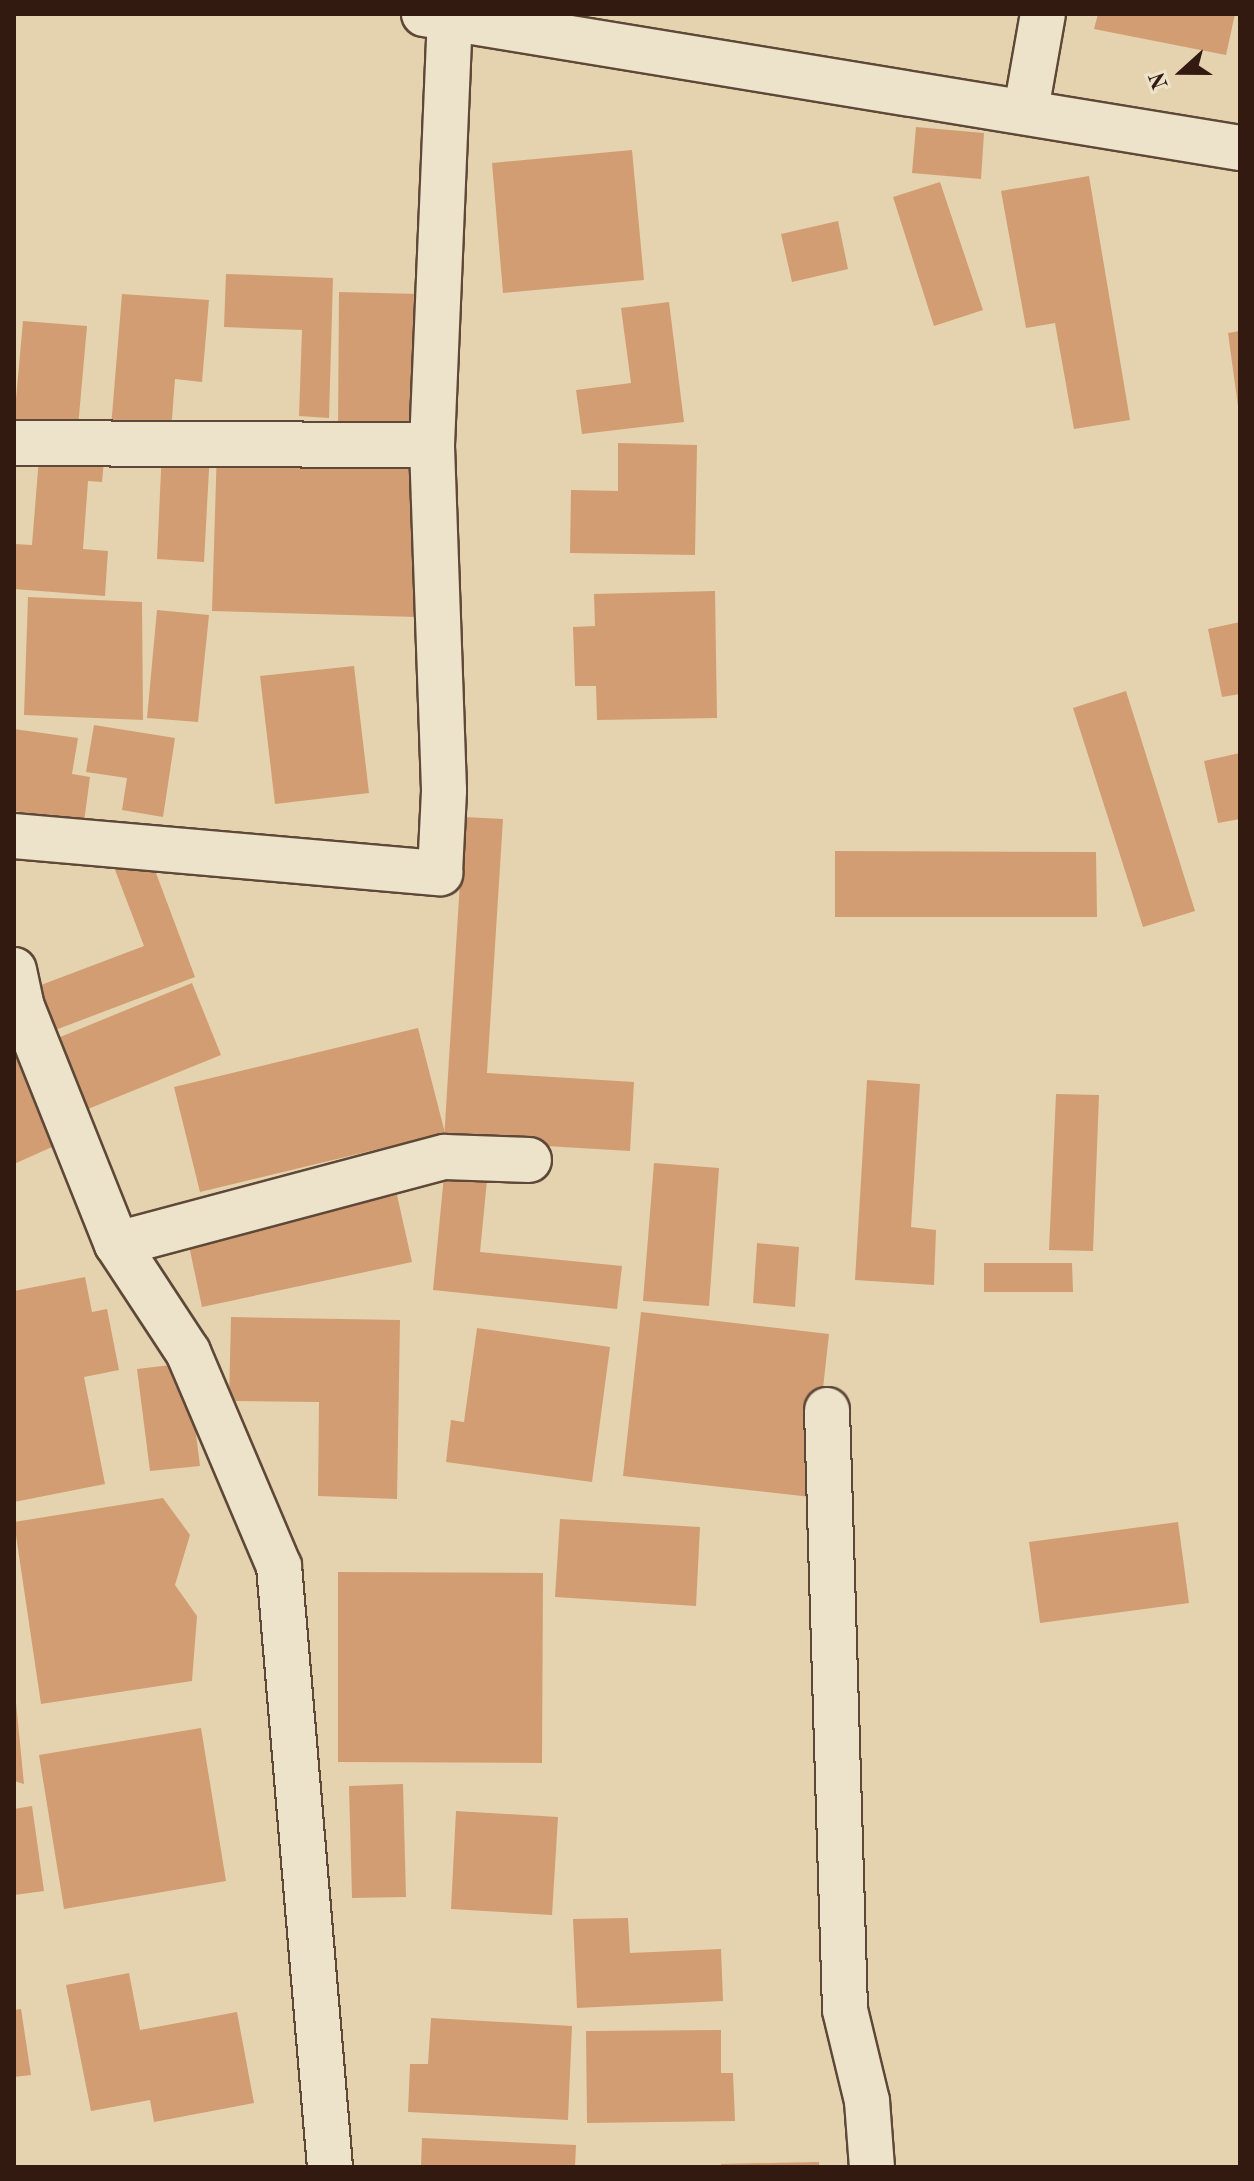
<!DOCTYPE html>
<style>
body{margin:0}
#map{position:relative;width:1254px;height:2181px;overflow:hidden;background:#e4d3ae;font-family:"Old Standard TT",serif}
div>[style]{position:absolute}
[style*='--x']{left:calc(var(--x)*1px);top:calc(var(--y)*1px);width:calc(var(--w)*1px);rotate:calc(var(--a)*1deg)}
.building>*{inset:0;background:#d39d73}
.roads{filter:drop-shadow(2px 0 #5e4838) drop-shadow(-2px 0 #5e4838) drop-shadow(0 2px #5e4838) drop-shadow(0 -2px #5e4838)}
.minor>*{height:44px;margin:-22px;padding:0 22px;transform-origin:22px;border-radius:22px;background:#ede2ca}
span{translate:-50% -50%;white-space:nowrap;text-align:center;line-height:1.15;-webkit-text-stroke:6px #ede2ca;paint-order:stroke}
.frame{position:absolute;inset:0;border:16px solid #321a10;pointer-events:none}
.north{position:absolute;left:1142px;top:32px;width:80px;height:80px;-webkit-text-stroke:6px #ede2ca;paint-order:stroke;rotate:249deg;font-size:22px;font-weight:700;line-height:32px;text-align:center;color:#321a10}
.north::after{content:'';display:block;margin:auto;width:28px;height:36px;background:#321a10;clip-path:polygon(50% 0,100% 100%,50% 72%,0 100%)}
</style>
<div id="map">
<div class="building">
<i style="clip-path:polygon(1098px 14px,1235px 14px,1226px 55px,1094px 29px)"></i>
<i style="clip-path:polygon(916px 127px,984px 133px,981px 179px,912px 173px)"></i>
<i style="clip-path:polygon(632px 150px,644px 280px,503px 293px,492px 163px)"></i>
<i style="clip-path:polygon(1089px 176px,1130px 420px,1074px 429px,1055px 323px,1026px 328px,1001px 191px)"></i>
<i style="clip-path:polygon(940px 182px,983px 310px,934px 326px,893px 197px)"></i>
<i style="clip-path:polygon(838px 221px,848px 269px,792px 282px,781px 234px)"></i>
<i style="clip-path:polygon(226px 274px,333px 278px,329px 418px,299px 416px,302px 330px,224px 327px)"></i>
<i style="clip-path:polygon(339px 292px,420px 294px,419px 432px,338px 431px)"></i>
<i style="clip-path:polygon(122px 294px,209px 300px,202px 382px,175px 379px,171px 432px,111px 427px)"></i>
<i style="clip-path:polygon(669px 302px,684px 422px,582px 434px,576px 390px,631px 383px,621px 308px)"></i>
<i style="clip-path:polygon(23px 321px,87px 326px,78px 427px,14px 421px)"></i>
<i style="clip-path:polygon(1240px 331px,1240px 406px,1238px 406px,1228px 333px)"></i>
<i style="clip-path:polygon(618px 443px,697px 445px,695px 555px,570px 553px,571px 490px,618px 491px)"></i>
<i style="clip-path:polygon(40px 445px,105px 450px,102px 482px,88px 481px,83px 549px,108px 551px,105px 596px,14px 589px,14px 544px,32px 545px)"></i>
<i style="clip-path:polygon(217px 448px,421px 455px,416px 617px,212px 611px)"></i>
<i style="clip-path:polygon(162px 449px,210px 451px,204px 562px,157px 559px)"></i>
<i style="clip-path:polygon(715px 591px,717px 718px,597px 720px,596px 686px,575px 686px,573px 627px,595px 626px,594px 594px)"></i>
<i style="clip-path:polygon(28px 597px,142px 602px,143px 720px,24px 715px)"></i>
<i style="clip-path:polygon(157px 610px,209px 615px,198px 722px,147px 718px)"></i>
<i style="clip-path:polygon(1240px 622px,1240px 694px,1222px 697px,1208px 629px)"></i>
<i style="clip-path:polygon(354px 666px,369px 793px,275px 804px,260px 676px)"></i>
<i style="clip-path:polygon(1126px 691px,1195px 911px,1143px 927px,1073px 708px)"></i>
<i style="clip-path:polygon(94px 725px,175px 738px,163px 817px,122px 810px,127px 778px,86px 772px)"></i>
<i style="clip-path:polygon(14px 729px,78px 738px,72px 774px,90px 777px,84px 822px,14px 811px)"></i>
<i style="clip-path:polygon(1240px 753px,1240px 819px,1218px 823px,1204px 761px)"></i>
<i style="clip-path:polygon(464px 817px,503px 819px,487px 1073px,634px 1082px,630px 1151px,444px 1140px)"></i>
<i style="clip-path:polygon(147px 849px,195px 977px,50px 1032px,33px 988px,144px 946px,112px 862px)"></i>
<i style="clip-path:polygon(835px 851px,1096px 852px,1097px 917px,835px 917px)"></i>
<i style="clip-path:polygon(192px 983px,221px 1055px,83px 1111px,53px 1040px)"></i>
<i style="clip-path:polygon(418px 1028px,445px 1133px,200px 1192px,174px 1087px)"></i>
<i style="clip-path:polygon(14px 1036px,61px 1143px,14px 1164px)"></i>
<i style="clip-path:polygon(867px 1080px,920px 1084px,911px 1227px,936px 1230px,934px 1285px,855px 1280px)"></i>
<i style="clip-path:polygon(1056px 1094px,1099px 1095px,1093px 1251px,1049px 1250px)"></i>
<i style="clip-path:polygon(654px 1163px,719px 1168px,709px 1306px,643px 1301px)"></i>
<i style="clip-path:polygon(445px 1165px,488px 1170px,480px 1252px,622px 1266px,617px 1309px,433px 1290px)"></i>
<i style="clip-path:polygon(397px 1195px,412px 1262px,202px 1307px,188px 1241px)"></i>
<i style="clip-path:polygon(757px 1243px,799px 1247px,795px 1307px,753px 1303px)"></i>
<i style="clip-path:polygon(984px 1263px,1072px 1263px,1073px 1292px,984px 1292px)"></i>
<i style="clip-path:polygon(85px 1277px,92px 1312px,107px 1309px,119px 1370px,84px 1377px,105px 1484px,14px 1502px,14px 1291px)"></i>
<i style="clip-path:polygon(641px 1312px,829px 1334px,811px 1497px,623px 1476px)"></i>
<i style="clip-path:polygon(231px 1317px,400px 1320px,397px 1499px,318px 1496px,319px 1402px,229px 1401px)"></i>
<i style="clip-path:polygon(477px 1328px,610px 1347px,592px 1482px,446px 1462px,451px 1420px,464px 1422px)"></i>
<i style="clip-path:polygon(187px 1363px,200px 1466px,150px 1471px,137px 1369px)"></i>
<i style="clip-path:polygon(163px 1498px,190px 1535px,175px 1585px,197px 1616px,192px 1681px,41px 1704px,14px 1522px)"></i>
<i style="clip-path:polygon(560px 1519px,700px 1527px,696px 1606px,555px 1597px)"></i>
<i style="clip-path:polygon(1178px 1522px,1189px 1603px,1040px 1623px,1029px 1542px)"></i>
<i style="clip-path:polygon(338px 1572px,543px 1573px,542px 1763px,338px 1762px)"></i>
<i style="clip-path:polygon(14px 1703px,16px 1703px,24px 1784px,14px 1781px)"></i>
<i style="clip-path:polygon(201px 1728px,226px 1881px,64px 1909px,39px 1755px)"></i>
<i style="clip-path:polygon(403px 1784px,406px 1897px,352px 1898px,349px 1786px)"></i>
<i style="clip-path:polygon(32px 1806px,44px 1891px,14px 1895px,14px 1809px)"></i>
<i style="clip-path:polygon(456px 1811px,558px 1817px,552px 1915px,451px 1909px)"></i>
<i style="clip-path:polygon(628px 1918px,630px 1953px,721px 1949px,723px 2001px,577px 2008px,573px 1919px)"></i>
<i style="clip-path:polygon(129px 1973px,140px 2030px,237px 2012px,254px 2103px,154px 2122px,150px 2100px,91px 2111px,66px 1985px)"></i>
<i style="clip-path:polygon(21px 2009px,31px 2075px,14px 2077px,14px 2010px)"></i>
<i style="clip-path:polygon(431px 2018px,572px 2026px,568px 2120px,408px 2112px,410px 2064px,428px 2064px)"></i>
<i style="clip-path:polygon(721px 2030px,721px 2073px,733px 2073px,735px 2121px,587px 2123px,586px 2031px)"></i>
<i style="clip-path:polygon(422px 2138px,576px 2145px,575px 2167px,421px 2167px)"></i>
<i style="clip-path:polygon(819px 2162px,819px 2167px,721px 2167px,721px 2164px)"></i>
</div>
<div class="roads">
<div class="minor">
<i style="--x:424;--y:14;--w:827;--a:9.33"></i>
<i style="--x:1026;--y:110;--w:97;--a:-80"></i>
<i style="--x:14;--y:443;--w:418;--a:0.3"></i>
<i style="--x:14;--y:836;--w:428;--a:5"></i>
<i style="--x:440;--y:873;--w:83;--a:-87.2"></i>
<i style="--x:444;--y:790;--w:345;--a:-92"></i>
<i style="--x:432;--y:445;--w:426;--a:-87.6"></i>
<i style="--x:14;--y:970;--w:38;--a:78"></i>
<i style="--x:22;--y:1007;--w:255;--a:68.2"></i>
<i style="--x:117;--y:1244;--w:129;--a:56.7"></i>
<i style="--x:188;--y:1352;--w:233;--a:67"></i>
<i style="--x:279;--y:1566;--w:603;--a:85.15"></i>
<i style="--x:117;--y:1244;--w:339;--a:-14.9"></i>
<i style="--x:445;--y:1157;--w:84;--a:2"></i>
<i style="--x:827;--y:1410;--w:600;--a:88.28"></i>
<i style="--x:845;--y:2010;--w:94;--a:76.4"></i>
<i style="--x:867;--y:2101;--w:66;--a:85.7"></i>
</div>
</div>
<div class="frame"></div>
<div class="north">N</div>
</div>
